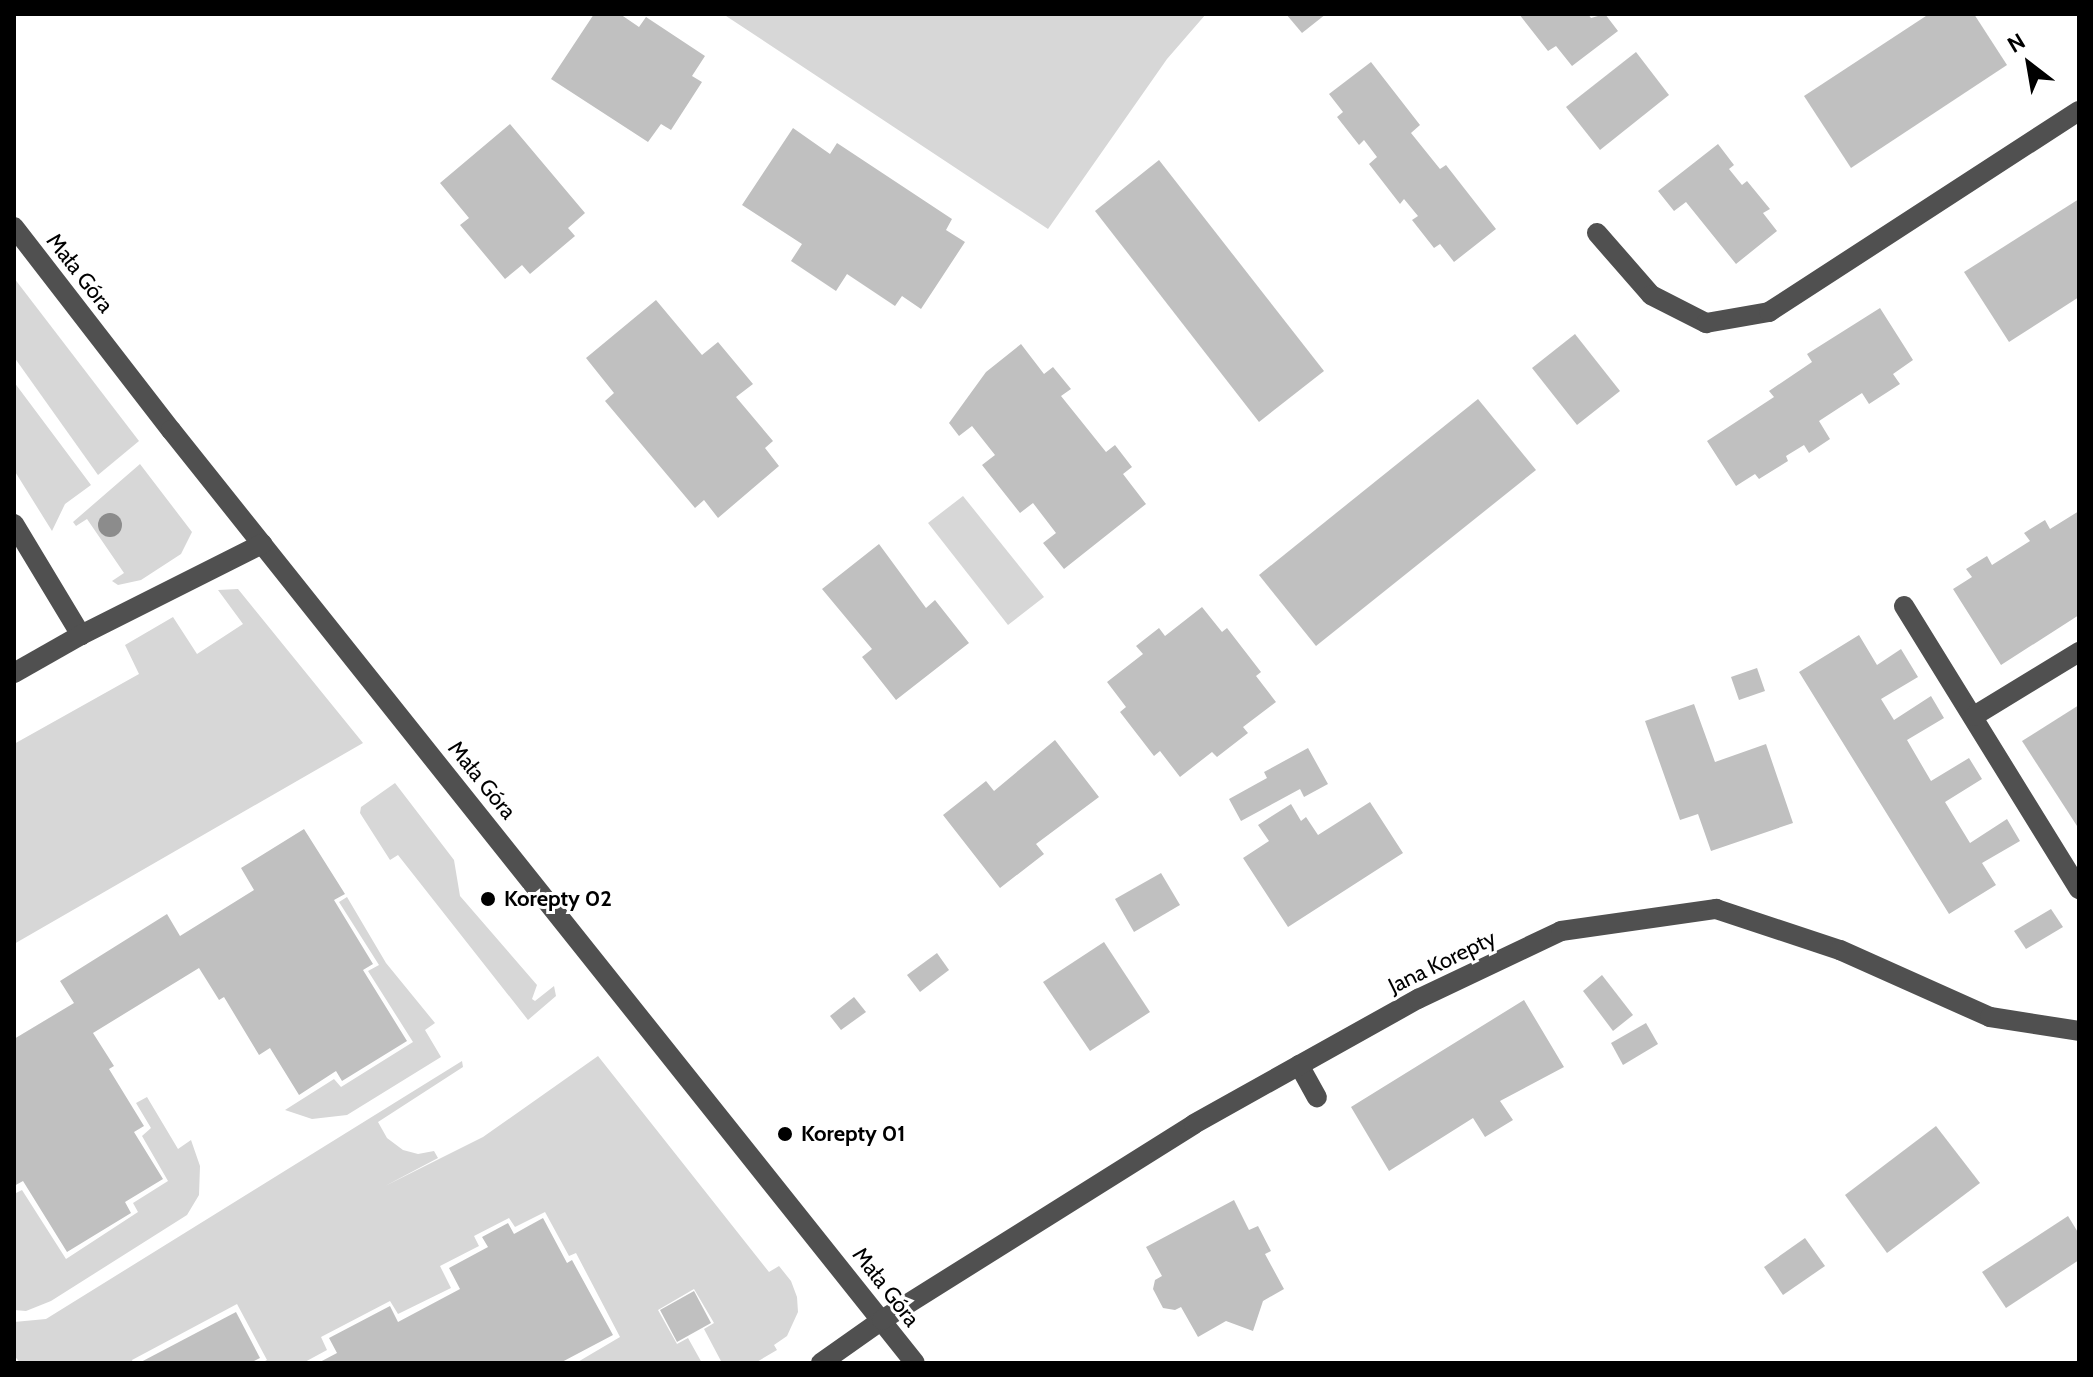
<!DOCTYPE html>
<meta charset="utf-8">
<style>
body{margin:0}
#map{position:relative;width:2093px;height:1377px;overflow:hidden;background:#fff;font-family:Cabin,sans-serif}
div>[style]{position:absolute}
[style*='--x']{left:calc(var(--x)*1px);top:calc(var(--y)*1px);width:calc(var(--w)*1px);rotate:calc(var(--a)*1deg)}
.green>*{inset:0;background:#d7d7d7}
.building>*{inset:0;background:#c0c0c0}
.minor>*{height:20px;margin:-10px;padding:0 10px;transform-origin:10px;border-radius:10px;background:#505050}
.trees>*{width:24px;height:24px;margin:-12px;border-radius:50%;background:#8c8c8c}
.dots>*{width:22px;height:22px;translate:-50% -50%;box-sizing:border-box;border:4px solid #fff;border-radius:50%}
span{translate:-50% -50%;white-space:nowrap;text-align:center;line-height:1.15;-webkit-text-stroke:6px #fff;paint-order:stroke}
.street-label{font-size:22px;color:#000}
.poi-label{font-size:22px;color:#000;font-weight:700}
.left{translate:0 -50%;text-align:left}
.frame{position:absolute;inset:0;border:16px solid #000;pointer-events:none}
.north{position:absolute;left:1989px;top:24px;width:80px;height:80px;-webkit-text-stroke:6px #fff;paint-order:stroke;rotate:329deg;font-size:22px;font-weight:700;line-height:32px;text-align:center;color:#000}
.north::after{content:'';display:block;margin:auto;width:28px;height:36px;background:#000;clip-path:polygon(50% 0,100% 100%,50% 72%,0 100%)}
</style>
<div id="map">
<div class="green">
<i style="clip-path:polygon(723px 14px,1206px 14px,1167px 59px,1048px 229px)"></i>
<i style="clip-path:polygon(14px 278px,139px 441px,98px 475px,14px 357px)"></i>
<i style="clip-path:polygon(14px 382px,91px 485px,65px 504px,52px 531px,14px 470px)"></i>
<i style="clip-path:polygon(140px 464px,192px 532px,181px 554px,141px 580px,118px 585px,112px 581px,124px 573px,87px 519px,76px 526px,73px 522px)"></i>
<i style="clip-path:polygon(963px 496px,1044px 597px,1008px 625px,928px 523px)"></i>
<i style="clip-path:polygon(238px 589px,363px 743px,14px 944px,14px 744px,139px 674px,125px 645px,173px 617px,197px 654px,243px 624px,218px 590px)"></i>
<i style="clip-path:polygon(395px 783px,454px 860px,460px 896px,537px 985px,532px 999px,535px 1001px,554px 986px,556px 996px,528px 1020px,398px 855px,390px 860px,360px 813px,361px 807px)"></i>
<i style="clip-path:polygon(347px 897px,386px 963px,435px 1023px,425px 1030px,441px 1057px,347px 1115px,312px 1119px,285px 1110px,334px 1079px,341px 1087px,413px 1042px,368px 971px,379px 965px,339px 902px)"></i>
<i style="clip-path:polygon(598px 1056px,769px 1272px,779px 1266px,791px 1281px,797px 1297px,798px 1312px,787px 1336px,774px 1345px,777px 1350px,755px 1363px,722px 1363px,704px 1329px,714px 1323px,694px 1289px,658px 1310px,677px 1344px,688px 1338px,702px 1363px,576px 1363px,620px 1337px,576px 1253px,569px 1256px,545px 1212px,515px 1227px,509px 1218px,474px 1236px,479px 1246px,440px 1266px,451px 1288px,398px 1314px,390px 1301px,321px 1337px,327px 1350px,303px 1363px,261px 1363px,267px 1360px,237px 1304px,132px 1360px,133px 1363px,20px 1363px,14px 1355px,14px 1322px,46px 1319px,462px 1061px,463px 1067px,378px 1122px,387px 1138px,403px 1150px,418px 1154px,434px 1151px,438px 1158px,385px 1186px,483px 1137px)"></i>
<i style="clip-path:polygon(147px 1097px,178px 1149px,191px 1140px,200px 1166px,199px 1195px,187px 1215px,51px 1301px,26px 1311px,14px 1310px,14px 1194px,22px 1190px,66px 1259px,138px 1212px,133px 1203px,168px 1181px,142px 1136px,151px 1128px,136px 1103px)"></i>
</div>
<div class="building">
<i style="clip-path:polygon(594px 14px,620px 14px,639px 27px,646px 17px,705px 56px,692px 76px,702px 82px,671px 130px,661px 124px,648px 142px,551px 79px)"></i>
<i style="clip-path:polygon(1286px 14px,1326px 14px,1302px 33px)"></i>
<i style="clip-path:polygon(1519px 14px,1588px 14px,1591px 18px,1605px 14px,1618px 31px,1572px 66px,1556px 46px,1548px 51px)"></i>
<i style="clip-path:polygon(1929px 14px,1974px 14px,2007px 65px,1851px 168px,1804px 96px)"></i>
<i style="clip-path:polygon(1636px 52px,1669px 95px,1600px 150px,1566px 107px)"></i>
<i style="clip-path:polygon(1371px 62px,1420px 125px,1411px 133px,1440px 169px,1446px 165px,1496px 229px,1454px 262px,1440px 244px,1434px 248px,1412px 220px,1418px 216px,1404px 199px,1400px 204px,1369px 164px,1377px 157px,1364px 140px,1359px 145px,1337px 117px,1343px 112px,1329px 94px)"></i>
<i style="clip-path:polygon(510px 124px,585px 213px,568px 228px,575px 236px,530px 274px,522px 265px,505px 279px,460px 225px,469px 218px,440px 183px)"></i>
<i style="clip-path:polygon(793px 128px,830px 154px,837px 143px,952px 219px,946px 230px,965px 242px,921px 309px,902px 296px,895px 306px,847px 274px,836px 291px,791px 261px,802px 244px,742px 205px)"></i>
<i style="clip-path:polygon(1718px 144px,1734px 165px,1729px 169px,1742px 185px,1747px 181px,1770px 209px,1763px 213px,1777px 231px,1736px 264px,1686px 202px,1674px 211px,1658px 191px)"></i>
<i style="clip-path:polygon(1159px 160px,1324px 371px,1259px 422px,1095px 211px)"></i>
<i style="clip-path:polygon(2079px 199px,2079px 297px,2009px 342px,1964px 272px)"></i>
<i style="clip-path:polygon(656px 300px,702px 355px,718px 342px,753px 384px,736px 397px,773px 441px,765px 448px,779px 466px,718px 518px,704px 500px,695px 508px,605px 401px,614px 393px,586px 358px)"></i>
<i style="clip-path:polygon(1880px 308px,1913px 360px,1893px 374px,1900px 384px,1869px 404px,1862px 393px,1819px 421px,1830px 439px,1809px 453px,1804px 445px,1786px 456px,1788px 461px,1759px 479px,1755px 474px,1736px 486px,1707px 441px,1774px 397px,1769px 391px,1812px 362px,1807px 354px)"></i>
<i style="clip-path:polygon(1575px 334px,1620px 391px,1577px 425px,1532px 368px)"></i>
<i style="clip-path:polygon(1021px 344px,1044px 374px,1053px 367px,1071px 389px,1061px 396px,1106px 452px,1115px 445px,1132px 467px,1123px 474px,1146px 504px,1064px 569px,1043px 543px,1056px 533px,1033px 503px,1020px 513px,982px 465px,995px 455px,972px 426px,959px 436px,949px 423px,986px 372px)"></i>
<i style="clip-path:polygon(1478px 399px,1536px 470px,1316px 646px,1259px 575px)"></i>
<i style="clip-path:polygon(2079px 511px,2079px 615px,2001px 665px,1953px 589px,1972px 577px,1966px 569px,1987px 556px,1992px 565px,2030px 541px,2024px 533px,2045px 520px,2050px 529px)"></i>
<i style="clip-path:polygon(879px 544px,926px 608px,935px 600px,969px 643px,896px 700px,862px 657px,872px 649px,822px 589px)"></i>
<i style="clip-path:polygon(1202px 607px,1222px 632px,1227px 628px,1261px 672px,1256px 676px,1276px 702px,1243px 727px,1248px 733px,1217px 757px,1212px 752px,1180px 777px,1160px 751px,1154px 756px,1120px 712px,1126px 707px,1107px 682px,1143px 654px,1136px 646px,1159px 628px,1165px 636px)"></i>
<i style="clip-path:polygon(1859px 635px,1877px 665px,1901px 649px,1918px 677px,1881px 699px,1894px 720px,1931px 696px,1944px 718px,1907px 740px,1931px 781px,1969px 758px,1982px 779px,1945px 802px,1970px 843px,2007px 819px,2020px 841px,1982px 863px,1996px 885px,1949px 914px,1799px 672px)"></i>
<i style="clip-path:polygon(1757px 668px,1765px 691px,1739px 700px,1731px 677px)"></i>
<i style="clip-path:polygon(1694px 704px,1715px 762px,1766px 744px,1793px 823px,1711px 851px,1698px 814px,1680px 820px,1645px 721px)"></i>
<i style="clip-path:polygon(2079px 705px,2079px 829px,2022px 741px)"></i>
<i style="clip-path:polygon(1055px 740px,1099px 797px,1036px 844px,1044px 854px,1000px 888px,943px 815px,986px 781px,994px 791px)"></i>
<i style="clip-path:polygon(1308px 748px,1328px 784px,1304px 797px,1300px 789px,1241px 821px,1229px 799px,1267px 778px,1264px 772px)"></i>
<i style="clip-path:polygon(1370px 802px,1403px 853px,1288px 927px,1243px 858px,1269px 841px,1258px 825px,1291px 804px,1301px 821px,1306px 817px,1318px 835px)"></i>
<i style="clip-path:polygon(304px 829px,345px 894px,334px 900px,373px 964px,363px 970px,407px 1041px,342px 1081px,336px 1071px,299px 1095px,270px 1048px,259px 1055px,224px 997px,219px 1000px,199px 968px,93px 1033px,114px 1066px,109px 1069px,144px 1126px,134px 1132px,163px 1179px,125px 1202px,131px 1213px,67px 1252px,23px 1181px,14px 1186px,14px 1039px,74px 1003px,60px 981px,167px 914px,180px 936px,254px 890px,241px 868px)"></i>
<i style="clip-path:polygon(1161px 873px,1180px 905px,1134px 932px,1115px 899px)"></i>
<i style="clip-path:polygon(2051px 909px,2063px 927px,2026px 949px,2014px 931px)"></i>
<i style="clip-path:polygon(1104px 942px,1150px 1012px,1090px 1051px,1043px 982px)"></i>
<i style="clip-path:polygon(937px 953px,949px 970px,920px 992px,907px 975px)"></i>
<i style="clip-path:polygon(1602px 975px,1633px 1015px,1613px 1031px,1583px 991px)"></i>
<i style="clip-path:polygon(854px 997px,866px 1012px,841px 1030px,830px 1016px)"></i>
<i style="clip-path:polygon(1524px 1000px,1564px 1067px,1500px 1101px,1513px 1120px,1485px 1137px,1473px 1118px,1389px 1171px,1351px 1107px)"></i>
<i style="clip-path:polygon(1646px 1023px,1658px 1044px,1623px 1065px,1611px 1043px)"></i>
<i style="clip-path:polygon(1936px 1126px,1980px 1183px,1887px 1253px,1845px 1195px)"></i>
<i style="clip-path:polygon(1234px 1200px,1249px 1230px,1258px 1226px,1271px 1251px,1265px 1254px,1284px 1289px,1263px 1301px,1253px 1331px,1226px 1321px,1198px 1337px,1181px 1307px,1175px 1310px,1163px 1308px,1153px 1289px,1155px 1280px,1162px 1276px,1146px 1247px)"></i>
<i style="clip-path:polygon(2068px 1216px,2079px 1234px,2079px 1260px,2006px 1308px,1982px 1272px)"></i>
<i style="clip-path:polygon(543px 1218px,567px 1263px,572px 1260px,613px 1335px,560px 1363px,318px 1363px,337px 1353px,329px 1338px,390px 1306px,398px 1322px,460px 1289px,449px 1268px,488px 1247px,482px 1237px,508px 1223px,514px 1234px)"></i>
<i style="clip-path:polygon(1805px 1238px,1825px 1266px,1783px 1295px,1764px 1267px)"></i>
<i style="clip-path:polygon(694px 1291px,711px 1323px,677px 1342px,660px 1310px)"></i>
<i style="clip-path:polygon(236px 1312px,260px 1358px,250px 1363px,139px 1363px)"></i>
</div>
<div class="minor">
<i style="--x:14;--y:227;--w:257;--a:52.3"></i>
<i style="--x:171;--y:430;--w:1193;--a:51.43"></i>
<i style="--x:1597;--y:233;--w:82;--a:48.9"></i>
<i style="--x:1651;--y:295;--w:62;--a:27"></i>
<i style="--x:1706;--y:323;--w:64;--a:-9.9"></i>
<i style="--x:1769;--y:312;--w:369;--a:-33"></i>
<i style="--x:14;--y:524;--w:130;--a:58.9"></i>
<i style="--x:81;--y:635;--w:203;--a:-26.7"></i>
<i style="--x:1904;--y:606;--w:333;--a:58.3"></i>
<i style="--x:14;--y:673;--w:77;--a:-29.6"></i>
<i style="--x:1974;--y:716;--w:123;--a:-31.4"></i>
<i style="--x:1299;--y:1065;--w:37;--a:61"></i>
<i style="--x:821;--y:1363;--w:75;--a:-35.2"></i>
<i style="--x:882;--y:1320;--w:368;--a:-32.1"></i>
<i style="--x:1194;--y:1124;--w:257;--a:-29.2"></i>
<i style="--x:1418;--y:999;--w:158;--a:-25.4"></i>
<i style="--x:1561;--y:931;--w:157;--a:-8.1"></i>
<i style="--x:1716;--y:909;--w:131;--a:18.3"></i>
<i style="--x:1840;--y:950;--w:164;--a:24.1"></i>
<i style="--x:1990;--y:1017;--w:90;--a:8.9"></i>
</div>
<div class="trees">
<i style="left:110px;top:525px"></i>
</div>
<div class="dots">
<i style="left:488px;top:899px;background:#000"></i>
<i style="left:785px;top:1134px;background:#000"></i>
</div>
<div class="street-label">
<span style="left:80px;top:273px;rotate:52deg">Mała Góra</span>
<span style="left:482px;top:780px;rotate:51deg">Mała Góra</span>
<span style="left:1442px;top:962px;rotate:-26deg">Jana Korepty</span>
<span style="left:886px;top:1287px;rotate:52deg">Mała Góra</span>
</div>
<div class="poi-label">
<span class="left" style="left:504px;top:899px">Korepty 02</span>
<span class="left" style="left:801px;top:1134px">Korepty 01</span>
</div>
<div class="frame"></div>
<div class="north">N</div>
</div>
